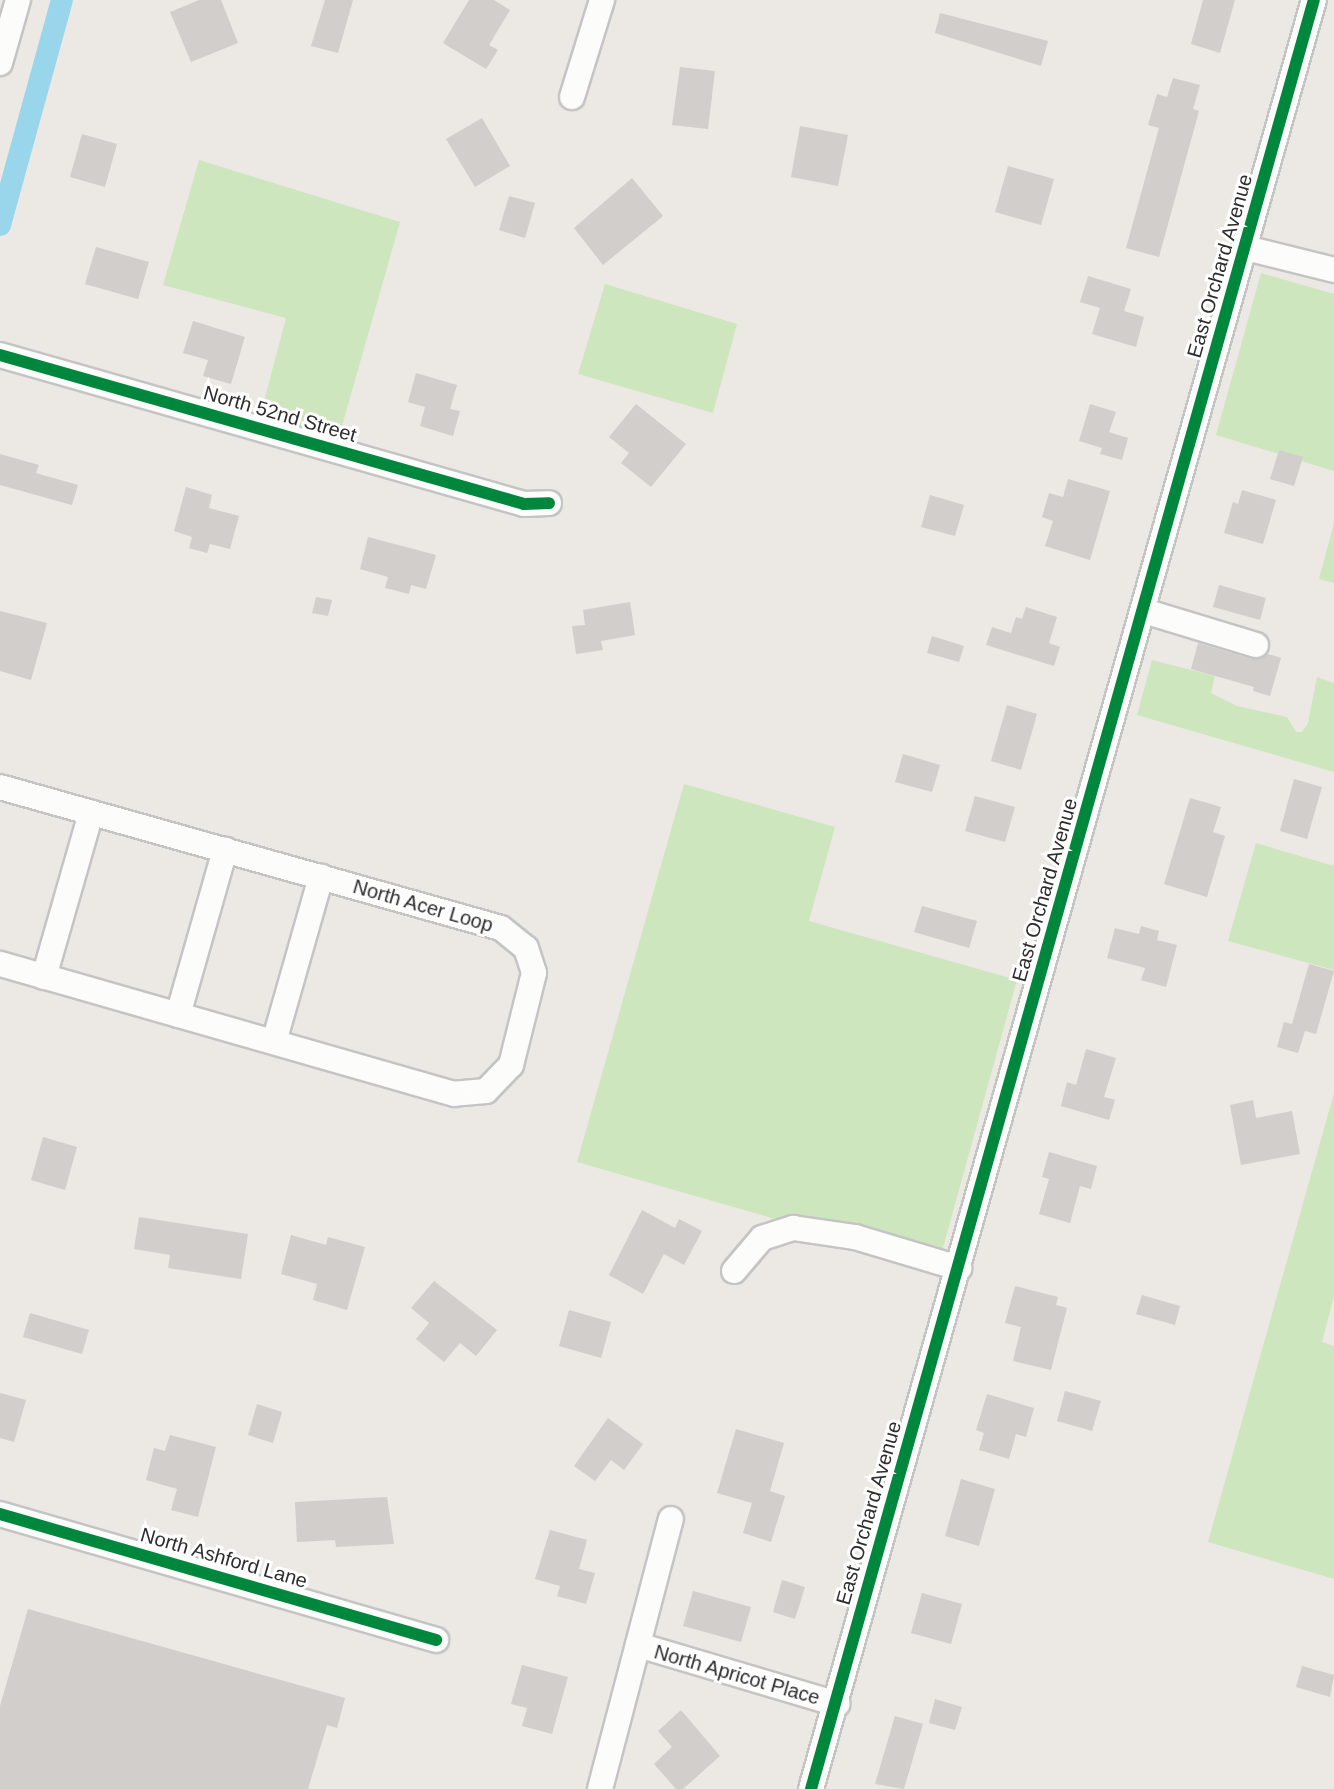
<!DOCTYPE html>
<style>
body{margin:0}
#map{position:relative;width:1334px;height:1789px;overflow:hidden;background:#ece8e4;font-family:Helvetica,sans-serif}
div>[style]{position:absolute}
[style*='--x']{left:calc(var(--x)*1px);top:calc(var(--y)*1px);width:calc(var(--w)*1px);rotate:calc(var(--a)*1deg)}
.green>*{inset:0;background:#cee6be}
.canal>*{height:22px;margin:-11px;padding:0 11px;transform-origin:11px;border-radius:11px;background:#99d6ec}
.building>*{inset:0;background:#d1cecb}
.roads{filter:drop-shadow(2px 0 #c5c4c5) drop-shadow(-2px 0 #c5c4c5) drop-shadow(0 2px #c5c4c5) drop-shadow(0 -2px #c5c4c5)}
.minor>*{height:24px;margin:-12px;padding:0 12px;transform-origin:12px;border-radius:12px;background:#fcfcfb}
.cycleway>*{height:12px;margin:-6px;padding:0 6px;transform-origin:6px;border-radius:6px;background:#00873e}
span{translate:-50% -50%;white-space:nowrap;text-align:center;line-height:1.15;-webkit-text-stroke:6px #fff;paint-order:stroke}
.street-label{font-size:20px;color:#2e2e2e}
</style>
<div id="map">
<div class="green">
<i style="clip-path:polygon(199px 160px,400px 222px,336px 447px,258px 424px,286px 318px,163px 285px)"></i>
<i style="clip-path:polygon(1261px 273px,1334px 294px,1334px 471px,1216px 435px)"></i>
<i style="clip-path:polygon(605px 284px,737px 324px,713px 413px,578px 374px)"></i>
<i style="clip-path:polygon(1334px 523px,1334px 583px,1319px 579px)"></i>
<i style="clip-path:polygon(1152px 660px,1215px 676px,1211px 693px,1237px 706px,1287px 717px,1296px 732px,1302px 732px,1308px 723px,1317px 677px,1334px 683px,1334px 772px,1137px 715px)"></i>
<i style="clip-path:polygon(684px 784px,835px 827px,809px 921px,1017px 980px,938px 1266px,577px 1162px)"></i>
<i style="clip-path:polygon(1256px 843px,1334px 866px,1334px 970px,1228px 941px)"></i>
<i style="clip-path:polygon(1334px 1093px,1334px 1296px,1322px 1342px,1334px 1346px,1334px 1579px,1208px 1542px)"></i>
</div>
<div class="canal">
<i style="--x:0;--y:225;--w:233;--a:-74.6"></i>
</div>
<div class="building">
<i style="clip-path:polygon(199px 0,221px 0,238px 43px,191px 62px,170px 12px)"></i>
<i style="clip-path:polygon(325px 0,353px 0,338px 53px,311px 46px)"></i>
<i style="clip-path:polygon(469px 0,494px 0,510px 10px,489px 45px,498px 50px,486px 69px,443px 43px)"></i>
<i style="clip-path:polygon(1203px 0,1235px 0,1220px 53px,1191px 44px)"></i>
<i style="clip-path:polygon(940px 13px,1048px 41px,1041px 66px,935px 33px)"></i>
<i style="clip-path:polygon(680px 67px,715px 71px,708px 129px,672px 125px)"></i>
<i style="clip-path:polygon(1173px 78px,1200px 85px,1193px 109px,1199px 111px,1159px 257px,1126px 248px,1159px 128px,1148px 125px,1157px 94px,1167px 97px)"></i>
<i style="clip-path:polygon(482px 118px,510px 166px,475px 187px,446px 139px)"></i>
<i style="clip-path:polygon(800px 126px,848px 135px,838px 186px,791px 177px)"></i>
<i style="clip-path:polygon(82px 134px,117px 144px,105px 187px,70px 177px)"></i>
<i style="clip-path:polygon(1008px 166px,1054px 179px,1041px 225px,995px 212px)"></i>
<i style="clip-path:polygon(632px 178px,663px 216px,603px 265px,574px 228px)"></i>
<i style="clip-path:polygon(509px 196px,535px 203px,525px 238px,499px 230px)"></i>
<i style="clip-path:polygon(96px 247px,149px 262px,138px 299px,85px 284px)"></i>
<i style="clip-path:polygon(1088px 276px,1131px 289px,1124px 311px,1144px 317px,1136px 347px,1092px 334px,1100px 308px,1080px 302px)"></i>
<i style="clip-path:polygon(193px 321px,245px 337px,231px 384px,203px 376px,208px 360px,183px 353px)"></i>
<i style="clip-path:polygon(416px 373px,457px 385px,450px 409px,460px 411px,453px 436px,420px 426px,425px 407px,408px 402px)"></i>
<i style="clip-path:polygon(636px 404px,686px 444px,651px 487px,621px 463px,629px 453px,609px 437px)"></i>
<i style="clip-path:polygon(1090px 404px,1116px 412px,1109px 432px,1128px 438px,1122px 460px,1100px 454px,1102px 448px,1079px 441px)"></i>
<i style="clip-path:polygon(1279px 450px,1303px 457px,1294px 486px,1270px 479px)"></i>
<i style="clip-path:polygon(0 454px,39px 465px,36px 473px,78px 485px,72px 505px,0 485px)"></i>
<i style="clip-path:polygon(1068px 479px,1110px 491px,1090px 560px,1045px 546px,1053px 521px,1042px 517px,1049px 493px,1063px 497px)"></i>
<i style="clip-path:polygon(186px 487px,212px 495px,209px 508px,239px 516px,230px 549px,210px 544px,207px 553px,189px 548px,192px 537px,174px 531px)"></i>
<i style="clip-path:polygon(1242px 490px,1276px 500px,1263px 544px,1224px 533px,1233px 502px,1238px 504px)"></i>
<i style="clip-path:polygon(930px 495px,964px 505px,955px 536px,921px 527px)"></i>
<i style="clip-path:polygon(368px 537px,436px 555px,426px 589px,411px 585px,409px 594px,385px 588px,388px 577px,360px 569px)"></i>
<i style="clip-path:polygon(1219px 585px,1266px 598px,1260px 620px,1213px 607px)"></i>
<i style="clip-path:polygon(316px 597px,332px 600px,328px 616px,312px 613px)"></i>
<i style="clip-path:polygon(630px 602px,635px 635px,601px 641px,603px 650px,576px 654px,572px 626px,585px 625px,583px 610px)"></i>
<i style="clip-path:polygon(1026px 607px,1057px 617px,1049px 643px,1060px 647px,1054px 666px,986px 645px,992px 627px,1011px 633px,1016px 617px,1022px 619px)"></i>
<i style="clip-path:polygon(0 611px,47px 623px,31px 680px,0 671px)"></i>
<i style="clip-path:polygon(932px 636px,964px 646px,959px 662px,927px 653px)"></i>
<i style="clip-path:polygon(1198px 643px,1252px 659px,1268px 654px,1281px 658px,1270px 696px,1253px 691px,1254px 687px,1191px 669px)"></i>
<i style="clip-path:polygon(1007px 705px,1037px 714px,1021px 770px,991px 761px)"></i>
<i style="clip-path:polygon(903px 754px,940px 765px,932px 792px,895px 782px)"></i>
<i style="clip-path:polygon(1294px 779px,1322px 787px,1307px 839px,1280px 831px)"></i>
<i style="clip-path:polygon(975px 796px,1015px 807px,1005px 842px,965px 831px)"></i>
<i style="clip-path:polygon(1190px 798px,1221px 807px,1213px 832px,1225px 836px,1207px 897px,1164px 884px)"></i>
<i style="clip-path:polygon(922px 906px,977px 921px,969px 948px,914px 932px)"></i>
<i style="clip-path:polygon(1141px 926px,1159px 931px,1157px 940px,1177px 945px,1166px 987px,1141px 980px,1145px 968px,1107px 958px,1115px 928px,1139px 934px)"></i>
<i style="clip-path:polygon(1309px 964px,1334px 971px,1316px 1034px,1305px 1031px,1298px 1053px,1277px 1047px,1284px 1022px,1292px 1024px)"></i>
<i style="clip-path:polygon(1086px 1049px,1116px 1058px,1104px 1097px,1115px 1100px,1109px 1120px,1061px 1106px,1067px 1082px,1076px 1085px)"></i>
<i style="clip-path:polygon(1253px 1100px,1256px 1118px,1292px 1111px,1300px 1154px,1241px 1165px,1230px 1105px)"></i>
<i style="clip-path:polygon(43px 1137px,77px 1147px,65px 1190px,31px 1180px)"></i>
<i style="clip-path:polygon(1049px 1152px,1097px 1166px,1091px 1189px,1080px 1186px,1070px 1223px,1039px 1214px,1049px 1179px,1042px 1177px)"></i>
<i style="clip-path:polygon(642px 1210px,675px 1228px,679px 1219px,702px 1231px,684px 1265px,664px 1254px,643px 1294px,609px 1275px)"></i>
<i style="clip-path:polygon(139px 1217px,248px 1234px,241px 1279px,168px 1268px,170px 1255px,134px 1249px)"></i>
<i style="clip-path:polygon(291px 1235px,326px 1245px,328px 1237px,365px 1247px,347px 1310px,313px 1300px,317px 1284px,281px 1274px)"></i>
<i style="clip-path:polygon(434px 1281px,497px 1330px,476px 1356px,460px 1343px,444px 1362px,416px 1339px,429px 1323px,411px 1308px)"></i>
<i style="clip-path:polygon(1015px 1286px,1058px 1297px,1056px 1305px,1067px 1308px,1051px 1370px,1013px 1361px,1021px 1327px,1005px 1323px)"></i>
<i style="clip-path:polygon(1142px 1295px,1180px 1306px,1175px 1325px,1136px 1314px)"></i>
<i style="clip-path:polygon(569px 1310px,611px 1322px,601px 1358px,559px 1346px)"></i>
<i style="clip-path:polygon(30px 1313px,89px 1330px,82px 1354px,23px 1337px)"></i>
<i style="clip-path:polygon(1065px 1391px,1101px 1401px,1092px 1431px,1057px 1421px)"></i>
<i style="clip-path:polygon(0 1393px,26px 1400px,14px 1442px,0 1438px)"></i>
<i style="clip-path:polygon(987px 1394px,1034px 1408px,1026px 1437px,1016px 1434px,1009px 1459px,979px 1450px,984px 1433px,976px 1430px)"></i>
<i style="clip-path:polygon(257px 1404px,282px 1412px,273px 1443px,248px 1435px)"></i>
<i style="clip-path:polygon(608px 1418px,643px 1444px,624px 1470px,611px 1460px,595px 1481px,574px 1466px)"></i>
<i style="clip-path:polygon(736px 1429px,784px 1443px,770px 1491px,785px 1496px,771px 1542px,743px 1533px,752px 1503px,717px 1493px)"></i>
<i style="clip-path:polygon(170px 1435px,216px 1447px,198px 1517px,171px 1510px,177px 1489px,146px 1480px,154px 1448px,165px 1451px)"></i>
<i style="clip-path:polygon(961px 1479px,995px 1489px,979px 1546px,945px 1536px)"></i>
<i style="clip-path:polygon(387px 1497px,394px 1544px,336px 1547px,335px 1540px,297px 1542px,295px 1502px)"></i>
<i style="clip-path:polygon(550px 1530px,587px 1540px,579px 1569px,595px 1573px,586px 1604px,557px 1596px,560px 1586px,535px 1579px)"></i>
<i style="clip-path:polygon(782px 1580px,805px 1587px,795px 1619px,773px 1612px)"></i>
<i style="clip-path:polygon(693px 1591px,751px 1607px,741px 1642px,683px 1626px)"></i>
<i style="clip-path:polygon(922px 1593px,962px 1604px,951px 1644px,911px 1633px)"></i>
<i style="clip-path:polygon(28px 1609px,345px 1698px,337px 1728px,327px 1725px,308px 1789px,0 1789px,0 1706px)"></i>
<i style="clip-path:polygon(522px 1665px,568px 1677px,552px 1734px,522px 1726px,527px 1708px,511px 1704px)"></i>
<i style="clip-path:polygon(1302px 1666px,1334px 1675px,1330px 1697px,1296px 1687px)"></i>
<i style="clip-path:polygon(935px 1699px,962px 1707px,955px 1730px,929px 1723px)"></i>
<i style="clip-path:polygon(681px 1710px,720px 1756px,683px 1789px,676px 1789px,654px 1764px,672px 1747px,658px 1731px)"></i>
<i style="clip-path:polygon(895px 1716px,923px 1724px,904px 1789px,875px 1784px)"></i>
</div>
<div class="roads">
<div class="minor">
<i style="--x:0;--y:63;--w:66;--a:-74.1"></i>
<i style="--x:572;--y:97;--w:102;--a:-72.8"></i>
<i style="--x:1246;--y:248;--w:91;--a:14"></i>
<i style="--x:0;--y:355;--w:545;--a:15.87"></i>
<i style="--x:524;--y:504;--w:25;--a:-2"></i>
<i style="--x:1144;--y:611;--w:117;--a:16.9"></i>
<i style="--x:0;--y:787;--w:520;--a:15.72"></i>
<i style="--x:501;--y:928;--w:32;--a:39"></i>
<i style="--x:526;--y:948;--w:26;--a:72"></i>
<i style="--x:534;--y:973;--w:95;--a:104"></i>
<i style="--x:511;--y:1065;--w:36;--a:134"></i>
<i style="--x:486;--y:1091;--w:32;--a:175"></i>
<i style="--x:454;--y:1094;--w:472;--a:-164"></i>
<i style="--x:44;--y:977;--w:171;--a:-74"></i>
<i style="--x:178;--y:1015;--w:172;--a:-74.1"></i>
<i style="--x:274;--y:1042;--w:172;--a:-74.1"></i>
<i style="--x:734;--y:1271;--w:43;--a:-49.7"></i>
<i style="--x:762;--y:1238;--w:33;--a:-18"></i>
<i style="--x:793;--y:1228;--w:63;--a:8.3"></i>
<i style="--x:855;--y:1237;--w:109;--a:16.6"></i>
<i style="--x:0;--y:1514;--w:454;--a:16.1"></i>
<i style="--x:638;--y:1645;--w:208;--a:16.5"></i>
<i style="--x:600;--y:1789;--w:279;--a:-75.3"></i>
<i style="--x:811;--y:1789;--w:1858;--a:-74.3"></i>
</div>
</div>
<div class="cycleway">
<i style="--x:0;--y:355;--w:545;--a:15.87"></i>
<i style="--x:524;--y:504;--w:25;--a:-2"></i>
<i style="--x:0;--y:1514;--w:454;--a:16.1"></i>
<i style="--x:811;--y:1789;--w:1858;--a:-74.3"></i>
</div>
<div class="street-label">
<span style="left:1220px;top:266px;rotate:-74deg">East Orchard Avenue</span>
<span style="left:280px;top:414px;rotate:16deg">North 52nd Street</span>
<span style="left:1045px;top:890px;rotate:-74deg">East Orchard Avenue</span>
<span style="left:423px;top:906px;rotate:16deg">North Acer Loop</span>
<span style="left:869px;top:1513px;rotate:-74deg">East Orchard Avenue</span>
<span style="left:224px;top:1558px;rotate:16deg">North Ashford Lane</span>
<span style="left:737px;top:1675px;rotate:16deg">North Apricot Place</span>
</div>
</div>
